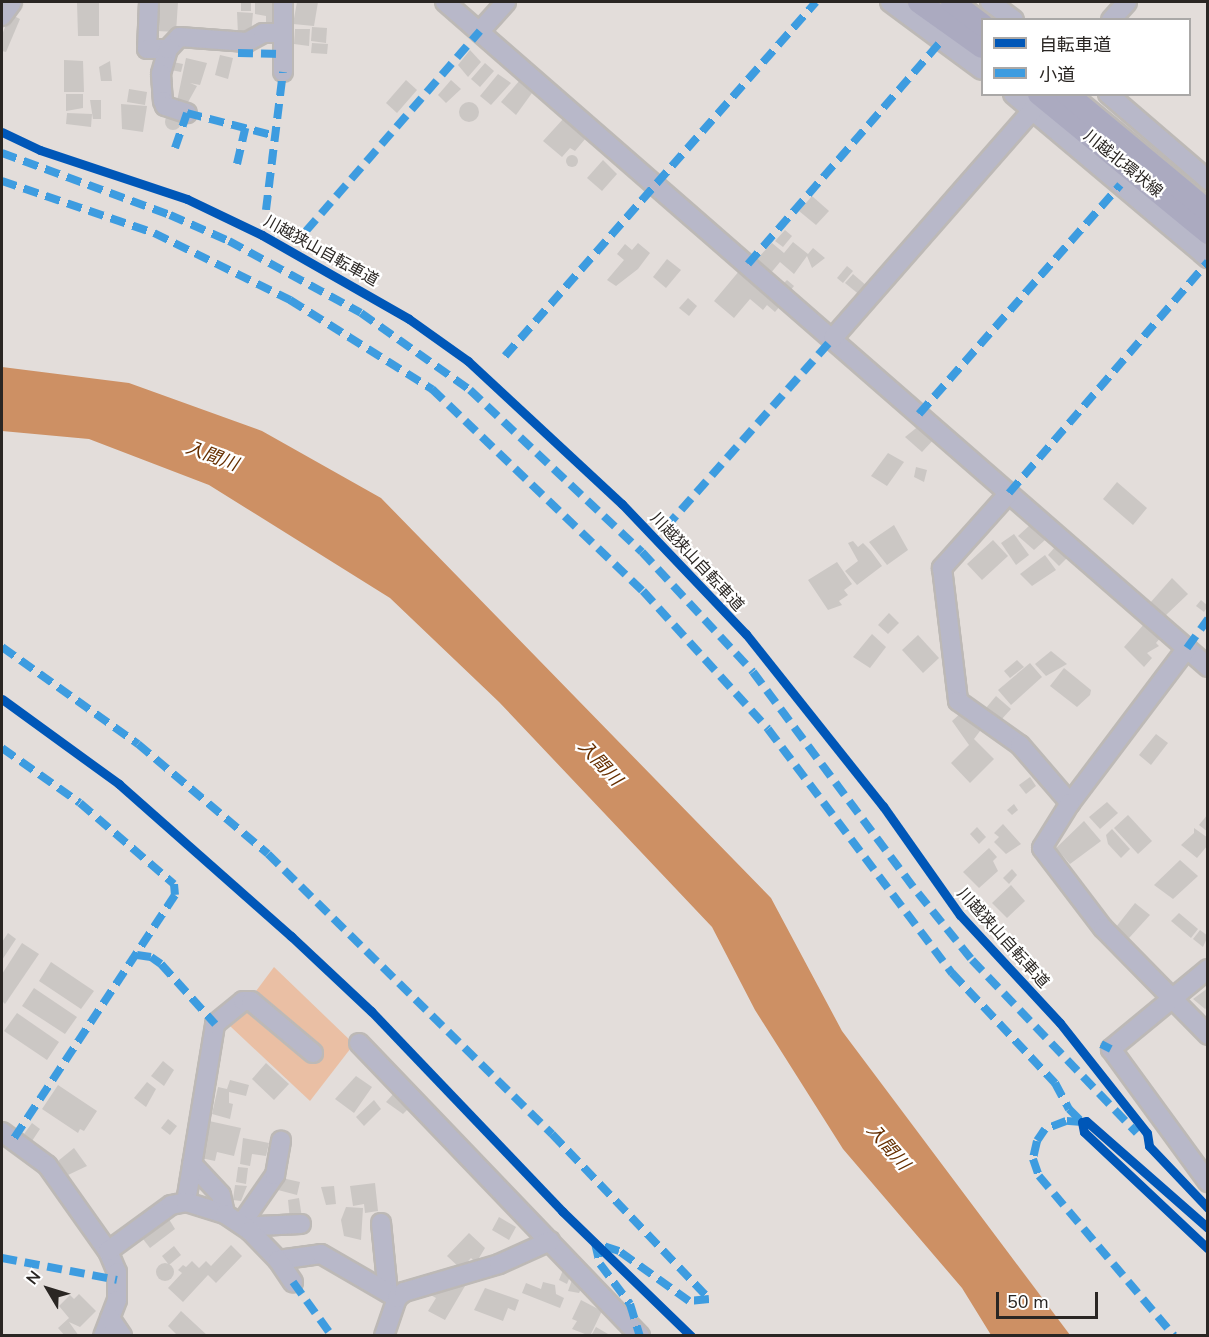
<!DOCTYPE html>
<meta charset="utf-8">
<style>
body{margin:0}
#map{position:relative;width:1209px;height:1337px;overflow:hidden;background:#e3ddda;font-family:"Nunito Sans","Noto Sans JP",sans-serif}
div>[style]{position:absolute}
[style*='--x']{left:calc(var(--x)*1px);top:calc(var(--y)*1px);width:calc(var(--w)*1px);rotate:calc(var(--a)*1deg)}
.green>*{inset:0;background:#eabfa4}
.water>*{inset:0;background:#cd9064}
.building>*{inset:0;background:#cbc7c4}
.round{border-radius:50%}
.roads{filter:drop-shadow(2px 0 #bdb9b6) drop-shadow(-2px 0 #bdb9b6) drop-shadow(0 2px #bdb9b6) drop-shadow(0 -2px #bdb9b6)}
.minor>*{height:18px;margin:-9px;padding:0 9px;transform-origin:9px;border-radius:9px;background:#b8b8c9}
.major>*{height:22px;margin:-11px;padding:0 11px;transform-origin:11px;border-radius:11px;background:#abaac0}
.quiet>*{height:8px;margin-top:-4px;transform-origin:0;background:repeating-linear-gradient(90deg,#3d9ce0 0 15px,transparent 0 23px)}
.cycleway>*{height:9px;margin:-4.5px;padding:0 4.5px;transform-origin:4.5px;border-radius:4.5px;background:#0057b8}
span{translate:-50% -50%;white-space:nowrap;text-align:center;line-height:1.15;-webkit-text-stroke:4.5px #fff;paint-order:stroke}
.street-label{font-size:16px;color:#2a2623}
.water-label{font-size:18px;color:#662f00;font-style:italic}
.frame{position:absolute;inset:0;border:3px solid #2a2623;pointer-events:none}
.legend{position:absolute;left:981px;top:18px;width:210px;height:78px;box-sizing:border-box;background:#fff;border:2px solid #aaa8a7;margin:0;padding:8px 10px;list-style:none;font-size:18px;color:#2a2623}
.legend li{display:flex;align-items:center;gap:12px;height:30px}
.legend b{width:30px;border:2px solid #aaa8a7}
.north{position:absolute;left:18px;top:1259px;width:60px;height:60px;-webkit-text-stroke:4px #fff;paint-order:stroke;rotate:308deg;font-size:16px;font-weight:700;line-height:24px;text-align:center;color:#2a2623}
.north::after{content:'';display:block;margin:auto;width:21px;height:27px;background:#2a2623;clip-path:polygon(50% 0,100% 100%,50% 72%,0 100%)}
.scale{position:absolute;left:996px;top:1292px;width:102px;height:27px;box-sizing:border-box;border:3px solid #2a2623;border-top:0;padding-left:8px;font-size:18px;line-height:21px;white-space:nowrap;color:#2a2623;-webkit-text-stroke:4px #fff;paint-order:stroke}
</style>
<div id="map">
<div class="green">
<i style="clip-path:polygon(274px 967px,354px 1044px,310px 1101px,230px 1026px)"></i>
</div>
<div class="water">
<i style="clip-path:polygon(2px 367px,129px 383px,262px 431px,381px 498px,771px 898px,842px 1031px,1070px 1335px,991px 1335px,962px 1288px,843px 1149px,755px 1010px,712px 927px,499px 702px,390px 598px,209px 485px,89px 439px,2px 431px)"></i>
</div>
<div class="building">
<i style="clip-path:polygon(77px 2px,99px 2px,99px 36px,78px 36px)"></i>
<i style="clip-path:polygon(157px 2px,178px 2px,176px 32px,157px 31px)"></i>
<i style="clip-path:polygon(251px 2px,251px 11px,241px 11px,241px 3px)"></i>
<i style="clip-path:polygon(255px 2px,278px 2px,277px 28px,266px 27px,266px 16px,255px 14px)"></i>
<i style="clip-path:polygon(297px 2px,318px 2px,314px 26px,293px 24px)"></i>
<i style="clip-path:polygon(237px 12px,253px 13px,251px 34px,238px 34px)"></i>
<i style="clip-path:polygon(10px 14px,20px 19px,6px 52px,2px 51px,2px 35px)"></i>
<i style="clip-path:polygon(312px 27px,327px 28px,326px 43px,311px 41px)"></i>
<i style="clip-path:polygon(295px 29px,310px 29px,309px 46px,294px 44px)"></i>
<i style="clip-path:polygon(312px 43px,328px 44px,327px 54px,311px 53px)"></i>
<i style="clip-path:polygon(470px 50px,481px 62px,468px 77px,458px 65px)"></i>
<i style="clip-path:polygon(220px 55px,233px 58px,228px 79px,215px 75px)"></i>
<i style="clip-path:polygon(186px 58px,207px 63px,200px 85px,190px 83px,197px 86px,187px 104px,177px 101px)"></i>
<i style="clip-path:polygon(64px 60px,83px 61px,84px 92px,64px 92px)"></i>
<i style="clip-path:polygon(110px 61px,112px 81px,101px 81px,99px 67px)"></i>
<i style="clip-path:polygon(173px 62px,183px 64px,181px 72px,171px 70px)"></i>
<i style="clip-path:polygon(485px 63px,494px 71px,480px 87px,471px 79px)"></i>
<i style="clip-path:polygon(498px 74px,511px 83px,491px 105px,480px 96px)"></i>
<i style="clip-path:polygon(406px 80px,417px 90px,397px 113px,386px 103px)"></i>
<i style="clip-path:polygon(451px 80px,461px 89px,446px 103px,438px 95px)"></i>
<i style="clip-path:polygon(520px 80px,532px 93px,516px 115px,501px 102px)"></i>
<i style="clip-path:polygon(129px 89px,147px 92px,145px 105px,127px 102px)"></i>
<i style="clip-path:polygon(66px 94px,83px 94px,83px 108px,66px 111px)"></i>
<i style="clip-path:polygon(90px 100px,101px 100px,101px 119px,93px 119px)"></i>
<i class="round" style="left:459px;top:102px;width:20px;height:20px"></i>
<i style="clip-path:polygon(121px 104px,147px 106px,143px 132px,122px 129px)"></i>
<i style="clip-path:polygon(67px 113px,92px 114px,91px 127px,66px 124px)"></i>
<i class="round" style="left:165px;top:114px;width:16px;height:16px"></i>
<i style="clip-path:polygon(564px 118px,586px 138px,575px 151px,570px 148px,562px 157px,543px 141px)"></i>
<i class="round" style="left:566px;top:155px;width:12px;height:12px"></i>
<i style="clip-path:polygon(603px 160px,617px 174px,602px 191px,587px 178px)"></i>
<i style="clip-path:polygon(812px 196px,829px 211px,816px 225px,799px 211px)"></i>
<i style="clip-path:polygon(785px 230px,792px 236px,783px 247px,775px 241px)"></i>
<i style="clip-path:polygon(793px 242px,808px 254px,813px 248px,825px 258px,812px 268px,807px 256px,794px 274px,780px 262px,770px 274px,755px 261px,772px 243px,784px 253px)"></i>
<i style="clip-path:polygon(638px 243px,650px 253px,638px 269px,616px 286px,607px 280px,624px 260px,617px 254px,625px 244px,632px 250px)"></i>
<i style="clip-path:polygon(667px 259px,681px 270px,666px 288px,653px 277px)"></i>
<i style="clip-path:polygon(847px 266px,853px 271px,843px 283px,837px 278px)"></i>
<i style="clip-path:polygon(740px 270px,781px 305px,775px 312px,767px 305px,763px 310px,750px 299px,734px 318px,714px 301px)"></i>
<i style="clip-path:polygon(853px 274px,868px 287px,861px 296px,845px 283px)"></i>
<i style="clip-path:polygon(787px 280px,794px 286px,790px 291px,782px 285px)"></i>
<i style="clip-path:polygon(688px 298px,697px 306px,689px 316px,679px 308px)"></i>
<i style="clip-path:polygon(920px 425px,935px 438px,922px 452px,905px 437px)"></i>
<i style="clip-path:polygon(888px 453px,904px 462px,887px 486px,871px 476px)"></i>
<i style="clip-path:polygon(916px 467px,927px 470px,924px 482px,914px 477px)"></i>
<i style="clip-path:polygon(1117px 482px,1147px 508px,1133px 525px,1103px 499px)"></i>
<i style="clip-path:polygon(894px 525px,908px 550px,887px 565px,869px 542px)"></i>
<i style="clip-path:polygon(1030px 525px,1045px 540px,1034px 550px,1018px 536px)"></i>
<i style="clip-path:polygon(1014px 534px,1029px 555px,1016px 565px,1001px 543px)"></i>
<i style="clip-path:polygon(993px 540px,1008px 556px,982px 580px,967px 564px)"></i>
<i style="clip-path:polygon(853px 541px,858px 547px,863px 543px,871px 551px,882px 566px,857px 585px,845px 571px,858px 561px,848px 543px)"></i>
<i style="clip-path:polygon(1056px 546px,1068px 557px,1059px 566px,1048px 555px)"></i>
<i style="clip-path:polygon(1045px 555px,1056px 570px,1032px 586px,1020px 574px)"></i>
<i style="clip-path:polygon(837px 562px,852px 584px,844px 590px,848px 595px,839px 601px,842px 605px,828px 610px,808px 580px)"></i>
<i style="clip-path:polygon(1172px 578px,1188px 594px,1165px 616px,1150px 603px)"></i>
<i style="clip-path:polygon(1201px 600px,1208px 606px,1204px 612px,1196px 606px)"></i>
<i style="clip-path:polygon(889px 613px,899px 623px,888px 634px,878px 625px)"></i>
<i style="clip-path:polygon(1145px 623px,1161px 637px,1156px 643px,1159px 646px,1147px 653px,1152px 658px,1144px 667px,1124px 647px)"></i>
<i style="clip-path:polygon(872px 634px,886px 647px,870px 668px,853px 657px)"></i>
<i style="clip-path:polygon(918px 635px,939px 658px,923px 673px,902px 650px)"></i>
<i style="clip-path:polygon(1051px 651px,1067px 664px,1046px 676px,1035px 664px)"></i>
<i style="clip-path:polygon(1017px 660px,1024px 667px,1010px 678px,1004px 671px)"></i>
<i style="clip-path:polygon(1030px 663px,1042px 677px,1011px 705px,998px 690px)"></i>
<i style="clip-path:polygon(1064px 668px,1091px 690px,1090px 695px,1077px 707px,1050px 686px)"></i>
<i style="clip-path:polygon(996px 696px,1011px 709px,1000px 721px,986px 708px)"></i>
<i style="clip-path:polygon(962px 712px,983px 727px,974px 739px,994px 759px,970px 783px,951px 763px,969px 745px,952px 721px)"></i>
<i style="clip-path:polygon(1156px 734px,1168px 743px,1151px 765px,1139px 755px)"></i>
<i style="clip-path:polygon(1030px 777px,1036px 786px,1026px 794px,1019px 785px)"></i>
<i style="clip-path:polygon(1107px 802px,1118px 813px,1100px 829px,1089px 817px)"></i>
<i style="clip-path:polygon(1014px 804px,1018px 810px,1012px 815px,1007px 810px)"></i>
<i style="clip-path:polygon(1208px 814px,1208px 832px,1199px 825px)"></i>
<i style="clip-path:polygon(1128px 815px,1152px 841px,1138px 854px,1114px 828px)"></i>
<i style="clip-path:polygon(1084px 821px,1101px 841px,1070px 864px,1056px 848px)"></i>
<i style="clip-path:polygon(1003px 824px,1021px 844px,1006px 854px,994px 842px,999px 837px,994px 833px)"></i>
<i style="clip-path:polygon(977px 827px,986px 837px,979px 844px,970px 834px)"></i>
<i style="clip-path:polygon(1194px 828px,1208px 838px,1208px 845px,1197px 858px,1181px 845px,1194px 833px)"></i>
<i style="clip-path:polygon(1112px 829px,1130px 849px,1121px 858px,1108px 844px,1106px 835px)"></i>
<i style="clip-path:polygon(989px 848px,997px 857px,993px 861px,998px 871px,979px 888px,963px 872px)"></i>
<i style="clip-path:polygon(1180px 860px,1198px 876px,1173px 899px,1154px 885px)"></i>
<i style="clip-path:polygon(1012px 869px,1017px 875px,1009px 884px,1003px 878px)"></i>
<i style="clip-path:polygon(1011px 885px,1025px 901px,1007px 918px,992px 903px)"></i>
<i style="clip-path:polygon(1135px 903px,1150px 915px,1129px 938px,1116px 927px)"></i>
<i style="clip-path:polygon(1179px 913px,1198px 929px,1191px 938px,1171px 921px)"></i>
<i style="clip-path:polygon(1200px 930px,1208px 936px,1203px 947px,1193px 939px)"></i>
<i style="clip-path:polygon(8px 933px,16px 939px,2px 960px,2px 942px)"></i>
<i style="clip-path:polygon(22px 943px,39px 954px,5px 1004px,2px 1001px,2px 974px)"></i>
<i style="clip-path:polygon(51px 962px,94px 991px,81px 1009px,39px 981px)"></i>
<i style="clip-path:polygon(34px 988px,77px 1017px,65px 1034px,22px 1006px)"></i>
<i style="clip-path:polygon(1208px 988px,1208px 1007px,1205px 1009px,1193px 999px)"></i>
<i style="clip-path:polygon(17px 1013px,59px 1042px,47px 1060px,4px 1031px)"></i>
<i style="clip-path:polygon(163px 1061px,174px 1070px,164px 1086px,151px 1076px)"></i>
<i style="clip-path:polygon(266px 1063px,289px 1084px,274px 1100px,252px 1079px)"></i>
<i style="clip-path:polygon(356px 1076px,372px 1087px,354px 1113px,335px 1099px)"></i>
<i style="clip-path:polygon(230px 1080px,249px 1085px,246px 1096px,229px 1092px,229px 1103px,233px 1104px,230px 1119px,212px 1114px,218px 1087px,227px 1089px)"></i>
<i style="clip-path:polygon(147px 1082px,156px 1089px,146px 1107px,134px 1098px)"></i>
<i style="clip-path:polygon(58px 1085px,97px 1111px,84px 1131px,80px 1129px,78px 1133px,42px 1109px)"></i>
<i style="clip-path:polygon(396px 1091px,412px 1105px,403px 1114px,386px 1102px)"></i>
<i style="clip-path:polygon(374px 1100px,381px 1109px,364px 1126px,356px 1117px)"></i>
<i style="clip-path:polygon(168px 1119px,177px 1126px,170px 1135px,161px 1128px)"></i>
<i style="clip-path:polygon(209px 1121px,241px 1128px,234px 1156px,217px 1152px,215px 1161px,201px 1158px)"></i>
<i style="clip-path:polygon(32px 1123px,40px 1129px,32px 1141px,24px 1134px)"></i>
<i style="clip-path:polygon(243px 1138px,269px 1143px,266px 1156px,252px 1154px,250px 1166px,240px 1164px)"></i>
<i style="clip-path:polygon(74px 1148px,87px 1166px,68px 1175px,58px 1161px)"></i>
<i style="clip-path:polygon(238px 1167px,248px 1168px,246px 1184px,236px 1182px)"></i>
<i style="clip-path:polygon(282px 1178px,300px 1182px,297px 1195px,278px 1190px)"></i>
<i style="clip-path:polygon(375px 1183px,378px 1211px,365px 1213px,364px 1204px,353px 1206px,350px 1186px)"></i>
<i style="clip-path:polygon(235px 1185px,247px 1186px,241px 1201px,233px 1200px)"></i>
<i style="clip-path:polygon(334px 1186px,336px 1204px,326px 1205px,321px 1187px)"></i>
<i style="clip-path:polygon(299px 1198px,302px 1218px,290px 1220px,288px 1200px)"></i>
<i style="clip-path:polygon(346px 1207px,363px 1208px,361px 1240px,344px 1236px,341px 1220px)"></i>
<i style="clip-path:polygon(167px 1216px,175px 1229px,150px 1248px,143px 1239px)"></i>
<i style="clip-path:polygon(499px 1217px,516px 1227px,509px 1240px,492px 1230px)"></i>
<i style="clip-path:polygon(469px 1233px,485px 1248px,476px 1263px,471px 1258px,461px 1269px,447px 1256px)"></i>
<i style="clip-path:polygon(231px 1245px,242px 1256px,216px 1283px,208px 1275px,183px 1302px,168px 1288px,182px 1273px,178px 1270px,183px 1265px,186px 1267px,192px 1261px,199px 1268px,206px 1261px,211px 1266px)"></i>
<i style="clip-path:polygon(174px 1246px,181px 1255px,169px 1265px,162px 1256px)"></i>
<i class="round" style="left:156px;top:1263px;width:18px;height:18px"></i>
<i style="clip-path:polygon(563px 1270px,571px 1274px,567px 1284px,559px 1280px)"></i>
<i style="clip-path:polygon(572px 1280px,583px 1285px,579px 1293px,568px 1291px)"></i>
<i style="clip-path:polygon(457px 1281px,465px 1286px,445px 1320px,428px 1311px,436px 1298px,429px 1294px,434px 1287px)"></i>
<i style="clip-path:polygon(543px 1282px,555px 1285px,556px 1294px,564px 1298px,560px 1308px,522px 1293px,526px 1283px,541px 1289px)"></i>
<i style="clip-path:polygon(485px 1288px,519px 1300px,515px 1311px,508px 1308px,503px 1321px,474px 1310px)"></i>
<i style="clip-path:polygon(79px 1294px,96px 1311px,80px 1327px,69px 1322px,79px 1336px,65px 1336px,58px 1328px,69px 1318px,59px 1306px,70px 1295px,74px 1299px)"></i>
<i style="clip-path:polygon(581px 1300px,602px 1311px,590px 1336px,572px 1329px,577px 1321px,572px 1319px)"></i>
<i style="clip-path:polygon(181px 1311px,208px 1336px,178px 1336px,168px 1326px)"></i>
<i style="clip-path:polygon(596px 1327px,608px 1334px,607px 1336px,591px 1336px)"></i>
</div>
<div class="roads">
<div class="minor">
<i style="--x:149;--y:2;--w:47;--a:92.4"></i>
<i style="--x:147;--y:49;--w:21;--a:0"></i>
<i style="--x:168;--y:49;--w:26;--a:106"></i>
<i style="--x:161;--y:74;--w:27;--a:86"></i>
<i style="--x:163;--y:101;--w:5;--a:68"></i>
<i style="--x:165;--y:106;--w:23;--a:18"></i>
<i style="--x:445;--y:2;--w:1012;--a:41.07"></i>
<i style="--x:890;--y:2;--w:114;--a:36.5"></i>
<i style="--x:990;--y:2;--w:30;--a:37"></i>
<i style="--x:2;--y:16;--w:17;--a:-54"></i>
<i style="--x:1111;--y:20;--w:24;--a:-48"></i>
<i style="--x:480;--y:31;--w:39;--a:-48"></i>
<i style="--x:168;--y:49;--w:16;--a:-47"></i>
<i style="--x:179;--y:37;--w:68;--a:4.2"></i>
<i style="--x:247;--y:42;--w:18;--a:-29"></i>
<i style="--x:263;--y:33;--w:20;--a:0"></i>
<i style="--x:283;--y:72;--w:70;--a:-90"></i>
<i style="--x:1013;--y:94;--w:255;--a:40.1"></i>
<i style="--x:1108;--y:94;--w:132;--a:40.7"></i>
<i style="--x:833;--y:338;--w:310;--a:-48.8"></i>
<i style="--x:1009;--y:493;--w:101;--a:131.8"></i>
<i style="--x:942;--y:568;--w:134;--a:83.1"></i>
<i style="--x:958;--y:701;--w:76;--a:35.4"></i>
<i style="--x:1020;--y:745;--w:77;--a:49.2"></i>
<i style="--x:1187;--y:648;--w:194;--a:127"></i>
<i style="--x:1070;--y:803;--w:53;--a:121.9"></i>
<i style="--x:1042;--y:848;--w:101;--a:52.7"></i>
<i style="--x:1103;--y:928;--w:150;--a:45.5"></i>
<i style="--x:1208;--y:969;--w:126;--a:140.5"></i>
<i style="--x:1111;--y:1049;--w:165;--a:53.9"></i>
<i style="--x:359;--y:1043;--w:406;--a:46.2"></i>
<i style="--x:2;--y:1132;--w:56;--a:36.3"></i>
<i style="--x:47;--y:1165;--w:105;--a:54.7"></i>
<i style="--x:108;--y:1251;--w:23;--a:67"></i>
<i style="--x:117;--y:1272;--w:28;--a:90"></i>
<i style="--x:117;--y:1300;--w:39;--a:111"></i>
<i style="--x:192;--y:1164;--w:42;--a:46.9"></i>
<i style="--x:221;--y:1195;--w:19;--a:78"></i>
<i style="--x:186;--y:1202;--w:180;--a:-80.7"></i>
<i style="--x:215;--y:1024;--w:36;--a:-39"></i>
<i style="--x:243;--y:1001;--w:8;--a:0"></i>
<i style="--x:251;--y:1001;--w:81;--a:40"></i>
<i style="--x:381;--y:1223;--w:70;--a:84.3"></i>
<i style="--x:241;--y:1224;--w:60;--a:-55.2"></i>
<i style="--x:275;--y:1175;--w:35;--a:-80"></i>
<i style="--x:250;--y:1231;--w:9;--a:-32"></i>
<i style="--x:258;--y:1226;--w:43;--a:-2.7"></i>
<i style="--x:108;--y:1251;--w:78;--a:-36.1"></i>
<i style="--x:171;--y:1205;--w:15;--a:-11"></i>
<i style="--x:186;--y:1202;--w:41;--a:17.1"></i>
<i style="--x:225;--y:1214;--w:30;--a:34"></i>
<i style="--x:250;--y:1231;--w:40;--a:46"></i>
<i style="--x:278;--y:1260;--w:43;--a:-7.9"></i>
<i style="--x:321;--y:1254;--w:88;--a:30.1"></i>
<i style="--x:278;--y:1260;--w:27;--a:56"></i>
<i style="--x:110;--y:1318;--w:22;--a:56"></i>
<i style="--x:384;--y:1336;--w:40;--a:-71.1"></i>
<i style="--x:397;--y:1298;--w:9;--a:-41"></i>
<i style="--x:404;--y:1292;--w:99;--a:-16.4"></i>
<i style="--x:499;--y:1264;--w:56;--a:-24.3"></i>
</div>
<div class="major">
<i style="--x:919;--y:2;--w:77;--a:35.5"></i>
<i style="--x:952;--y:2;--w:38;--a:37"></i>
<i style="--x:1039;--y:94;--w:219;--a:39.4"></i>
<i style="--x:1067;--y:94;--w:183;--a:39.7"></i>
</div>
</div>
<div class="quiet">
<i style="--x:238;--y:53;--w:45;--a:1.3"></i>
<i style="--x:175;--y:148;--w:37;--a:-71"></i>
<i style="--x:187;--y:113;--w:91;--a:14.6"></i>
<i style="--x:2;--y:153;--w:179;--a:20.3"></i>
<i style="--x:170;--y:215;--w:64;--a:23.8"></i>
<i style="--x:229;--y:241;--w:150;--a:28.6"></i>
<i style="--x:361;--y:313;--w:133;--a:35.2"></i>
<i style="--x:470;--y:390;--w:236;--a:43.3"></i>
<i style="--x:642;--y:552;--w:163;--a:47.2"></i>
<i style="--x:753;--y:672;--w:276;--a:53.3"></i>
<i style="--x:918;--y:893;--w:86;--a:51.1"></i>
<i style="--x:972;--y:960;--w:239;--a:46.4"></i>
<i style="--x:237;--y:164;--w:37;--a:-77"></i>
<i style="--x:2;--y:181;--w:161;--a:18.9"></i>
<i style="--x:154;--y:233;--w:152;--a:26.2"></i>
<i style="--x:290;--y:300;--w:168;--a:32.1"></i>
<i style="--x:432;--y:389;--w:292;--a:43.8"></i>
<i style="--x:643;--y:591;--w:186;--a:47.8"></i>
<i style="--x:768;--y:729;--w:306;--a:53"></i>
<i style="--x:952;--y:973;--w:151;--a:46.9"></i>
<i style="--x:1055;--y:1083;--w:30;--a:62"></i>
<i style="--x:1069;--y:1109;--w:18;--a:45"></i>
<i style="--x:266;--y:210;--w:139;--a:-83"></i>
<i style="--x:306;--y:231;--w:265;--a:-49"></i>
<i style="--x:748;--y:264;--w:298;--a:-49.1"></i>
<i style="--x:505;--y:356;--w:471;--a:-48.7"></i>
<i style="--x:919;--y:414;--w:305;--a:-48.7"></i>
<i style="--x:1009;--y:493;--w:305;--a:-49.3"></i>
<i style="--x:666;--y:527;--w:252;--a:-48.5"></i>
<i style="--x:2;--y:647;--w:167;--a:35.5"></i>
<i style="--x:138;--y:744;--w:170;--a:40.2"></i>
<i style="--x:268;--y:854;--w:399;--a:44.6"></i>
<i style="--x:552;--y:1134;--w:228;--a:46.4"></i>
<i style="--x:709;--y:1299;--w:20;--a:174"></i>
<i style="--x:689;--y:1301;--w:86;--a:-144.5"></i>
<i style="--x:619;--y:1251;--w:25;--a:-162"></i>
<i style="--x:595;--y:1243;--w:22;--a:77"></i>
<i style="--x:600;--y:1264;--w:50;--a:53.1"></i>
<i style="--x:630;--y:1304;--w:34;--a:73"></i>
<i style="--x:1187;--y:648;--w:36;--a:-54"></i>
<i style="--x:2;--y:748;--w:95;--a:35.2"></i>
<i style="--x:80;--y:803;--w:124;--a:40.8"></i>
<i style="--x:174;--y:884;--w:11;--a:85"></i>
<i style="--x:175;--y:895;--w:294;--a:123.5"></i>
<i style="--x:137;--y:955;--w:14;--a:8"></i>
<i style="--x:151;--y:957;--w:12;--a:35"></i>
<i style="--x:161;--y:964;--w:81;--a:48"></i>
<i style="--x:1101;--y:1044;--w:11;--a:27"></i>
<i style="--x:1082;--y:1122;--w:16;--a:-176"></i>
<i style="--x:1066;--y:1121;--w:22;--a:159"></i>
<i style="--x:1045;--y:1129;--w:14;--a:124"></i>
<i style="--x:1037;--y:1141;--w:18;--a:103"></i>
<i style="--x:1033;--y:1159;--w:18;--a:71"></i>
<i style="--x:1039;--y:1176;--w:209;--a:49.8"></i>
<i style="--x:2;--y:1258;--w:117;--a:10.8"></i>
<i style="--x:293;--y:1282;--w:67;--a:54.2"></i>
</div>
<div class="cycleway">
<i style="--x:2;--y:132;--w:42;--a:25.3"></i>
<i style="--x:40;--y:150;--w:155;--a:18.4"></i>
<i style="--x:187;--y:199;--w:83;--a:25.6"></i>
<i style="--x:262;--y:235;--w:169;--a:29.7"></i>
<i style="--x:409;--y:319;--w:72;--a:35.4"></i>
<i style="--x:468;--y:361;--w:210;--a:42.9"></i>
<i style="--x:622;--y:504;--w:180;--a:46.4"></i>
<i style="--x:746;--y:634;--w:220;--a:51.5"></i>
<i style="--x:883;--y:806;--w:133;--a:54.8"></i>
<i style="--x:960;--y:915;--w:147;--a:47.2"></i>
<i style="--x:1060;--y:1023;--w:140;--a:51.7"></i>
<i style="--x:1147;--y:1133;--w:13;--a:81"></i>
<i style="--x:1149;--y:1146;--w:86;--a:46.4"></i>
<i style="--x:2;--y:699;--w:145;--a:36"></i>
<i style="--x:119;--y:784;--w:230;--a:41.5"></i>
<i style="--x:291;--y:936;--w:110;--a:43.2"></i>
<i style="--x:371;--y:1011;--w:277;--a:46.3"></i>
<i style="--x:562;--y:1211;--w:180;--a:44.1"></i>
<i style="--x:1208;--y:1228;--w:162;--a:-138.7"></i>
<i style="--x:1086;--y:1121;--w:4;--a:166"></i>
<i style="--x:1082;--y:1122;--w:10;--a:79"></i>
<i style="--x:1084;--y:1132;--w:170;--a:43.3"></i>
</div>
<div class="street-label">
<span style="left:1123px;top:164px;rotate:39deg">川越北環状線</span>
<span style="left:321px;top:251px;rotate:29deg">川越狭山自転車道</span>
<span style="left:697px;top:562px;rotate:47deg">川越狭山自転車道</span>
<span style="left:1003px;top:938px;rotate:48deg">川越狭山自転車道</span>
</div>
<div class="water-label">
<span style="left:212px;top:456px;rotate:20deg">入間川</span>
<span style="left:600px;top:763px;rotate:47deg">入間川</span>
<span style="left:888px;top:1147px;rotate:49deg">入間川</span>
</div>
<div class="frame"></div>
<ul class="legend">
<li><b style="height:8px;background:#0057b8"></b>自転車道</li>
<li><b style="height:8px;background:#3d9ce0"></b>小道</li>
</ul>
<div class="north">N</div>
<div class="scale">50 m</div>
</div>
